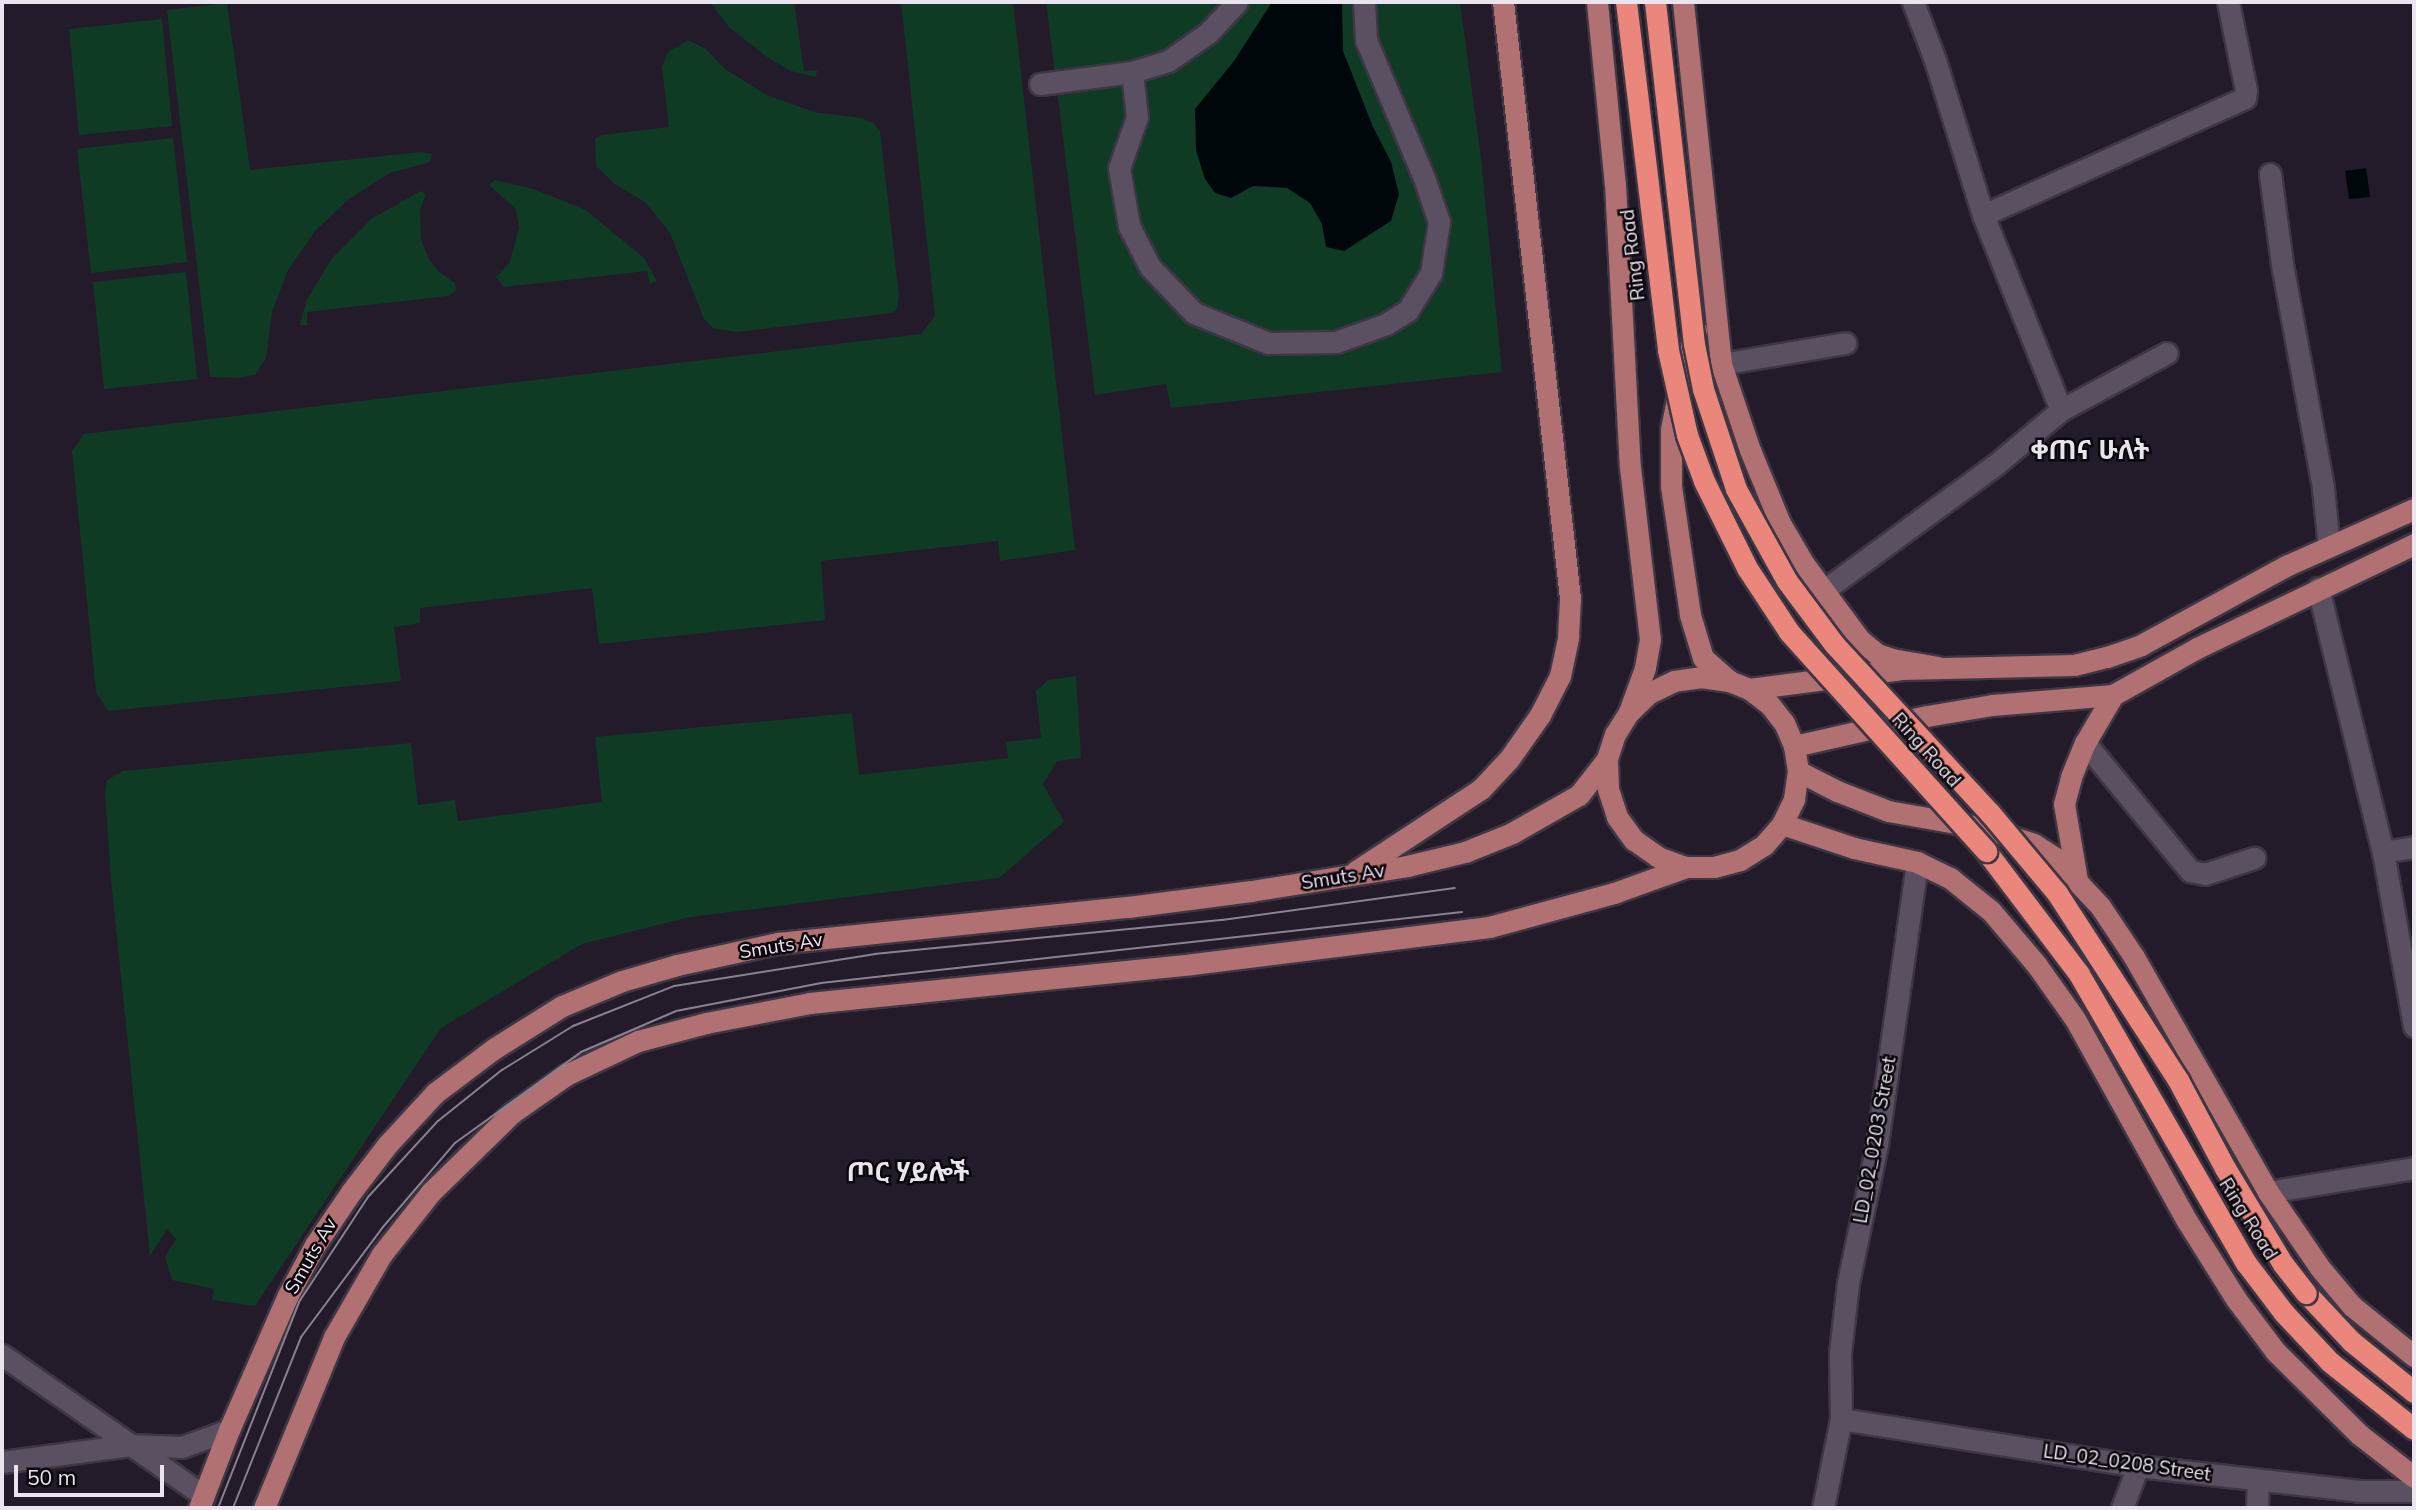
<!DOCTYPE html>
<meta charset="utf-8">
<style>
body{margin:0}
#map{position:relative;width:2416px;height:1510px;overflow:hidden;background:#231a2a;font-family:Mulish,"Noto Sans Ethiopic",sans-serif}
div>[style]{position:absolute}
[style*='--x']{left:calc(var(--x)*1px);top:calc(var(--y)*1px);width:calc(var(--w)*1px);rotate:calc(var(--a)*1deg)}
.green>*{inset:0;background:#0f3b25}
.water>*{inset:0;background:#00070b}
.roads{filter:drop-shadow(2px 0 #3e3643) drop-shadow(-2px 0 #3e3643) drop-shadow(0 2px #3e3643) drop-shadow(0 -2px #3e3643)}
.minor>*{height:21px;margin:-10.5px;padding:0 10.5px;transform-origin:10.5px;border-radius:10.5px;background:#5b5062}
.major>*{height:21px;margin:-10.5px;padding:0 10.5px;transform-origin:10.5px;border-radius:10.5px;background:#b17072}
.highway>*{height:21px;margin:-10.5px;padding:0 10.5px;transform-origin:10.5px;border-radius:10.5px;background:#ea867c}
.tram>*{height:2px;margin:-1px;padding:0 1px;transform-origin:1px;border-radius:1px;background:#8a8290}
.bridges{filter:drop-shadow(2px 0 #3e3643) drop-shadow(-2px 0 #3e3643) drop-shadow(0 2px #3e3643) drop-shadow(0 -2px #3e3643)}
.highway-bridge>*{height:21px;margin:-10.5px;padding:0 10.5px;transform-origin:10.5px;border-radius:10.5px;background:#ea867c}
span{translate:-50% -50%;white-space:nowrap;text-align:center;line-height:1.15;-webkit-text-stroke:5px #0b070d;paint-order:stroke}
.street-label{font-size:19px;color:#eae4ef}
.district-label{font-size:26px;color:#eae4ef;font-weight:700}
.frame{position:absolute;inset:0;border:4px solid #eae4ef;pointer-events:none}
.scale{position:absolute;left:14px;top:1465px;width:150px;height:32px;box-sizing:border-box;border:4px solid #eae4ef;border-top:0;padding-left:9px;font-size:21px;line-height:24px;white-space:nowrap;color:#eae4ef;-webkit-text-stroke:5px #0b070d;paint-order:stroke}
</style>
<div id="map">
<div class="green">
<i style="clip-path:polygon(710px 2px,794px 2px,804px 71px,817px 70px,816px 77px,791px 71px,767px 57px,729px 27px)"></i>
<i style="clip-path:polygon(901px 2px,1013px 2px,1075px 550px,1000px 561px,998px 541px,821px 561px,825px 620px,599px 644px,592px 588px,420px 608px,420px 623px,394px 627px,401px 681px,108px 711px,96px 692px,72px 451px,84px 434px,921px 334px,935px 316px)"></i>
<i style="clip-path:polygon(1046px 2px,1460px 2px,1481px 158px,1502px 372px,1171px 408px,1166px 384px,1095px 395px)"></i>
<i style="clip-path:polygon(227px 3px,250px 170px,422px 152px,432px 154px,430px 162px,390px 173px,349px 199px,315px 231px,288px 270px,272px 312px,266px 358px,255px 375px,236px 378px,210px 377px,167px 10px)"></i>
<i style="clip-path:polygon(162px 19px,172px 126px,79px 135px,69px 29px)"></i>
<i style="clip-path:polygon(688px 40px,706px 49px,725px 69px,767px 95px,814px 112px,861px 118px,873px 123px,880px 131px,899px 296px,897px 309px,891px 313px,737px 332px,713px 328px,704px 319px,670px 233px,645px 202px,616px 185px,596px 166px,595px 139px,602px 135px,669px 127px,662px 67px,668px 52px)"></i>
<i style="clip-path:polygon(173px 138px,187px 262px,91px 273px,77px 149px)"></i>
<i style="clip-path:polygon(495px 180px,533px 189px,586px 210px,644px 258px,657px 281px,650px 284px,647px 271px,504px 287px,496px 277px,510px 262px,519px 228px,516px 209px,489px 185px)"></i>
<i style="clip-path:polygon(421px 191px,426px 194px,420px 210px,421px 240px,429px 259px,438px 271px,455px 283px,456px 290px,448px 296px,307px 312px,307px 325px,300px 325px,307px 299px,333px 257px,371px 219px)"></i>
<i style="clip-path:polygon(186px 272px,197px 379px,104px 389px,93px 282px)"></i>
<i style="clip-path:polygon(1076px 676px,1081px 758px,1057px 761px,1043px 784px,1064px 822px,999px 878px,690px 917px,582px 944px,441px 1028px,255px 1306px,212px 1300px,214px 1289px,172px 1280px,165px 1257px,176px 1239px,167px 1229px,150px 1256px,111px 880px,105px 794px,107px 780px,123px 771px,411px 743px,418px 805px,455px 800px,458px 821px,602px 802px,595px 737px,852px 713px,859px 775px,1008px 758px,1006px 742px,1041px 738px,1036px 691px,1048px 680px)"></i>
</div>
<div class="water">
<i style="clip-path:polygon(1272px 2px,1342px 2px,1343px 51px,1373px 127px,1391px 162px,1399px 194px,1391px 221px,1344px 251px,1326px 247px,1322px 224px,1310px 203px,1287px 188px,1253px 186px,1231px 198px,1215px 193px,1205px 179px,1196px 150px,1195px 109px,1234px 61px)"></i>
<i style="clip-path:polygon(2366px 168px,2370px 197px,2349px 199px,2345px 171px)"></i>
</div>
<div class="roads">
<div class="minor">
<i style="--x:1913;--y:2;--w:62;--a:69.2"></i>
<i style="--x:1935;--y:60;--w:162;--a:72.8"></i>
<i style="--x:1983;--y:215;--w:210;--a:68.2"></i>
<i style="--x:1132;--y:72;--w:38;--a:-17"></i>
<i style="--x:1168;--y:61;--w:49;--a:-35"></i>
<i style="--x:1208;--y:33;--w:42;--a:-46.9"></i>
<i style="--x:1040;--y:84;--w:93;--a:-7.4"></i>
<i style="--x:1132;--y:72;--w:45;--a:83.7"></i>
<i style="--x:1137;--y:117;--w:54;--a:109.4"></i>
<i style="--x:1119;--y:168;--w:59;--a:80.2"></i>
<i style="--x:1129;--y:226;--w:46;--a:62.9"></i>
<i style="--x:1150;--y:267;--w:64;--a:46.3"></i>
<i style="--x:1194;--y:313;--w:80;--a:22.1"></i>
<i style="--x:1268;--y:343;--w:68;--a:-0.8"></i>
<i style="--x:1336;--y:342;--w:53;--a:-19.8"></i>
<i style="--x:1386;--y:324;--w:26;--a:-32"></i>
<i style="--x:1408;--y:310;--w:44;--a:-58.1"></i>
<i style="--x:1431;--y:273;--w:52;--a:-81.1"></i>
<i style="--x:1439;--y:222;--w:46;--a:-108.8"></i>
<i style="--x:1424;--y:178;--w:150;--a:-112.8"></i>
<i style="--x:1366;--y:40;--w:38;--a:-93"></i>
<i style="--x:2270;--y:174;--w:91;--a:82.4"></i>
<i style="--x:2282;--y:264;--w:228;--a:79.6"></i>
<i style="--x:2323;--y:488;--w:59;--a:84.2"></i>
<i style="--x:1983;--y:215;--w:287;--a:-24.1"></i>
<i style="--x:2245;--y:98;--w:8;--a:-83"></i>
<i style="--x:2246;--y:90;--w:90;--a:-101.6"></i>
<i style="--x:1721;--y:364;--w:126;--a:-9.6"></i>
<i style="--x:2318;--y:588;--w:272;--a:76.2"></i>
<i style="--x:2383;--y:852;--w:177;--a:79.9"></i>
<i style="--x:1823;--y:591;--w:212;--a:-36.2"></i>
<i style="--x:1994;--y:466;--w:87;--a:-39.9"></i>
<i style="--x:2061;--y:410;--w:120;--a:-28.3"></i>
<i style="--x:2085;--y:743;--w:166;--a:50.6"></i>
<i style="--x:2190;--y:871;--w:15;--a:11"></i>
<i style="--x:2205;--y:874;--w:52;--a:-18.1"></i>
<i style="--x:2383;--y:852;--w:31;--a:-9"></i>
<i style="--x:2268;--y:1192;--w:148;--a:-9.3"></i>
<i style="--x:2;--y:1355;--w:246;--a:34.9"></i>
<i style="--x:1841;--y:1419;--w:301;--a:9"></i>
<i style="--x:2138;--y:1466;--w:223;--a:6.4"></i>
<i style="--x:2360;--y:1491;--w:54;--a:0"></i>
<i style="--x:2;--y:1462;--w:130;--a:-7.5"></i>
<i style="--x:131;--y:1445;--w:51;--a:2.2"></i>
<i style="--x:182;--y:1447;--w:50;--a:-19.9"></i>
<i style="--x:1823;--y:1508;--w:91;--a:-78.6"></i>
<i style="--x:1841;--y:1419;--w:66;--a:-90.9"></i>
<i style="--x:1840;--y:1353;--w:70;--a:-83.5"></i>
<i style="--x:1848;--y:1283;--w:142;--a:-78.2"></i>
<i style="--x:1877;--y:1144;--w:285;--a:-81.9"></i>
<i style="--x:2122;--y:1508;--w:45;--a:-69.1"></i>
<i style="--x:2257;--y:1508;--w:27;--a:-88"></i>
</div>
<div class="major">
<i style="--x:1597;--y:2;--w:183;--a:84.4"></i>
<i style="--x:1615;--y:184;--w:283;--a:87"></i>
<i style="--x:1630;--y:467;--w:173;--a:83.4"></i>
<i style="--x:1650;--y:639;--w:29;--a:100"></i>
<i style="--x:1645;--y:668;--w:47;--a:110"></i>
<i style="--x:1629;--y:712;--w:26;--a:122"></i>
<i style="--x:1615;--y:734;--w:26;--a:108"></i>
<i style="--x:1607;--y:759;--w:30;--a:88"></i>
<i style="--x:1608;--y:789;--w:29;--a:72"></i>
<i style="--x:1617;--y:817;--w:29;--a:54"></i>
<i style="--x:1634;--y:840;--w:29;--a:35"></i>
<i style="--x:1658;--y:857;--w:30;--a:20"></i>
<i style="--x:1686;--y:867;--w:28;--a:0"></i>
<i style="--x:1714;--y:867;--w:27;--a:-15"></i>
<i style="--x:1740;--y:860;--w:28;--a:-32"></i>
<i style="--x:1764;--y:845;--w:28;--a:-49"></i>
<i style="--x:1782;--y:824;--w:28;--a:-64"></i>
<i style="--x:1794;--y:799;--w:28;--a:-82"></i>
<i style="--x:1798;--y:771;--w:25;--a:-99"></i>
<i style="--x:1794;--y:746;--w:25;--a:-113"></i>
<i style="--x:1784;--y:723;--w:24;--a:-128"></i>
<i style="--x:1769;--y:704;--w:25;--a:-143"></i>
<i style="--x:1749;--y:689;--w:22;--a:-158"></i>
<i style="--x:1729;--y:681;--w:27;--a:-172"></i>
<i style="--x:1702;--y:677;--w:28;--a:172"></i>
<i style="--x:1674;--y:681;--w:28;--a:154"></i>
<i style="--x:1649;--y:693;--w:28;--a:136"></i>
<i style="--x:1683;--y:2;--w:364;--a:84"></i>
<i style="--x:1721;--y:364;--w:91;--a:71.4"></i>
<i style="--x:1750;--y:450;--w:79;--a:67.7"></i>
<i style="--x:1780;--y:523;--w:48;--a:59.7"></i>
<i style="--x:1804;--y:564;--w:94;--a:53.6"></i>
<i style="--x:1860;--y:640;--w:22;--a:39"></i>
<i style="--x:1877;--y:654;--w:16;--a:18"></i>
<i style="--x:1892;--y:659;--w:47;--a:9.9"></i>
<i style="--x:1696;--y:330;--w:32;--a:110"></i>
<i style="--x:1685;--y:360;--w:70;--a:101.5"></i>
<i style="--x:1671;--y:429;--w:57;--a:90"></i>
<i style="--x:1671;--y:486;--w:130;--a:81.6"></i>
<i style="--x:1690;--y:615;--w:45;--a:73.2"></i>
<i style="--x:1703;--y:658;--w:35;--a:41"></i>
<i style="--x:1749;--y:689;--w:154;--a:-7.4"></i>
<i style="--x:1902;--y:669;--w:172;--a:-1.3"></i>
<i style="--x:2074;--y:665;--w:34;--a:-14"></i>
<i style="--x:2107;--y:657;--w:36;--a:-19"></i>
<i style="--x:2141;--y:645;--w:167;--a:-28.6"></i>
<i style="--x:2288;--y:565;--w:138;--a:-24"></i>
<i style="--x:1794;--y:746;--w:136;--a:-12.7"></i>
<i style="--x:1927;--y:716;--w:66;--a:-9.6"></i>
<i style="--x:1992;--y:705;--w:121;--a:-4.7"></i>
<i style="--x:2113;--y:695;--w:96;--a:-29.2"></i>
<i style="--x:2197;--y:648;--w:241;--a:-25.6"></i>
<i style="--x:1798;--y:771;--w:44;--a:27.1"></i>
<i style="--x:1837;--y:791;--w:55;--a:21.4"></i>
<i style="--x:1888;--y:811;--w:97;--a:10"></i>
<i style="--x:1984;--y:828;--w:52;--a:17.7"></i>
<i style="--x:2034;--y:844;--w:24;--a:33"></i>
<i style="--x:2054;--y:857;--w:67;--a:46.8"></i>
<i style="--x:2100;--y:906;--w:61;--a:56.3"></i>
<i style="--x:2134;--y:957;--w:271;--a:60.3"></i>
<i style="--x:2268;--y:1192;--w:92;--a:55.6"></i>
<i style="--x:2320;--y:1268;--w:50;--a:49.9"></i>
<i style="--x:2352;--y:1306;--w:80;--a:38.9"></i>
<i style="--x:1782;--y:824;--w:76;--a:18.4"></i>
<i style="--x:1854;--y:848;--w:65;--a:12.5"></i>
<i style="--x:1917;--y:862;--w:37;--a:26"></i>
<i style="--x:1950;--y:878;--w:53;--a:38.8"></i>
<i style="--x:1991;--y:911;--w:70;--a:49.7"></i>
<i style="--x:2036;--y:964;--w:67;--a:54.7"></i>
<i style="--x:2075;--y:1019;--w:231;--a:61"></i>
<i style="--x:2187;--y:1221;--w:92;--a:57.9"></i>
<i style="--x:2236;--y:1299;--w:66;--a:53"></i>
<i style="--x:2276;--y:1352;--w:118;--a:44.7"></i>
<i style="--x:2360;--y:1435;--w:68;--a:37.9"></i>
<i style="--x:1356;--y:871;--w:149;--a:-33.3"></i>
<i style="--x:1481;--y:789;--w:41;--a:-47"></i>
<i style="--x:1509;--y:759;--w:54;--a:-54.8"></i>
<i style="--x:1540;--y:715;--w:44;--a:-62.9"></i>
<i style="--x:1560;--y:676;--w:40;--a:-78"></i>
<i style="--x:1568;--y:637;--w:39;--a:-87"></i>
<i style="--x:1570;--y:598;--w:600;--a:-96.41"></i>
<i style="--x:2077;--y:880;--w:77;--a:-99.7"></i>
<i style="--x:2064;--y:804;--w:28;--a:-75"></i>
<i style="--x:2071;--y:777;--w:37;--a:-68"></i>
<i style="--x:2085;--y:743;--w:56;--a:-59.7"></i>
<i style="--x:199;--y:1508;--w:84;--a:-69"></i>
<i style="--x:229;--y:1430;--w:147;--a:-66.4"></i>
<i style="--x:288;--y:1295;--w:57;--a:-61.6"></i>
<i style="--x:315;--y:1245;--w:64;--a:-55.8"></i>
<i style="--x:351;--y:1192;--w:61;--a:-52.4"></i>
<i style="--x:388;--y:1144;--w:69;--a:-47.3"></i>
<i style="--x:435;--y:1093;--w:75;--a:-36.9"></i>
<i style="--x:495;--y:1048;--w:79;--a:-32.1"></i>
<i style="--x:562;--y:1006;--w:65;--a:-22.6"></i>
<i style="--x:622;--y:981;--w:57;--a:-16.2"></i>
<i style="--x:677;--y:965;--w:103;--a:-12.3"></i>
<i style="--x:778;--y:943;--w:352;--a:-5.9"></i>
<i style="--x:1128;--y:907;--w:124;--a:-7.4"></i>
<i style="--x:1251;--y:891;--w:158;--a:-9.1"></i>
<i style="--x:1407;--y:866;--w:60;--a:-13.6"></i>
<i style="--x:1465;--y:852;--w:51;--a:-22"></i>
<i style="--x:1512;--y:833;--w:77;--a:-29.6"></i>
<i style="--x:1579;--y:795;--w:46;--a:-52.1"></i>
<i style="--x:264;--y:1508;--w:185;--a:-67.7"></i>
<i style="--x:334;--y:1337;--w:96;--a:-60"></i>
<i style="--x:382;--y:1254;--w:79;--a:-51.7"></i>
<i style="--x:431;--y:1192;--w:113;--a:-44.3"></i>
<i style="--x:512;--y:1113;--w:66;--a:-35.1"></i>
<i style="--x:566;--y:1075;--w:80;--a:-25.3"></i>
<i style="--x:638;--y:1041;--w:70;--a:-14.8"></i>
<i style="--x:706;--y:1023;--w:106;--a:-10.9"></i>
<i style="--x:810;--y:1003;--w:384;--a:-5.8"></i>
<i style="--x:1192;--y:964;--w:299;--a:-7.1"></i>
<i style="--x:1489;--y:927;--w:130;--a:-15.2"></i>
<i style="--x:1614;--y:893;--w:77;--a:-19.9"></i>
</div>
<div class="highway">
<i style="--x:1986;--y:851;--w:154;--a:52.9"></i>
<i style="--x:2079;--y:974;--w:334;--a:60"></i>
<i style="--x:2246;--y:1263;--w:63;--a:52.8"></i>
<i style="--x:2284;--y:1313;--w:67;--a:46.8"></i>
<i style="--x:2330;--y:1362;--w:107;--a:38.6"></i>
<i style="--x:2306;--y:1293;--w:66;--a:46.8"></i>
<i style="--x:2351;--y:1341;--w:81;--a:39"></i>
</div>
</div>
<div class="tram">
<i style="--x:218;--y:1508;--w:221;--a:-68.5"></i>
<i style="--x:299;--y:1302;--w:126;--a:-56.7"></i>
<i style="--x:368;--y:1197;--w:103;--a:-47.4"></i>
<i style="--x:438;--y:1121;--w:82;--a:-38.6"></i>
<i style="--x:502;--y:1070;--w:84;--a:-31.8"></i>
<i style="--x:573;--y:1026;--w:109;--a:-21.6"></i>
<i style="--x:674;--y:986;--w:204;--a:-9"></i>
<i style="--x:875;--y:954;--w:349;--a:-5.6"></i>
<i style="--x:1222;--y:920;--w:235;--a:-7.8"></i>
<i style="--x:233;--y:1508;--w:184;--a:-68.3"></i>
<i style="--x:301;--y:1337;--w:137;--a:-53.3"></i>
<i style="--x:383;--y:1227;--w:111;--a:-49.4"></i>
<i style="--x:455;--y:1143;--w:155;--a:-35.8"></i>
<i style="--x:581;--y:1052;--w:103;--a:-23.3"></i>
<i style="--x:676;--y:1011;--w:148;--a:-10.9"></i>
<i style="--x:821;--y:983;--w:645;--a:-6.32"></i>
</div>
<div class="bridges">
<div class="highway-bridge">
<i style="--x:1626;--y:2;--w:351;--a:83.1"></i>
<i style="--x:1668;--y:350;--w:87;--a:77.4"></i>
<i style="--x:1687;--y:435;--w:49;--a:69.7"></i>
<i style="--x:1704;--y:481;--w:97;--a:63.7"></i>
<i style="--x:1747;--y:568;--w:77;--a:56.7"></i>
<i style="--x:1789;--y:632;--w:295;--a:48"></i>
<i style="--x:1655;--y:2;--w:344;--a:83.5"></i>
<i style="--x:1694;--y:344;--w:46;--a:78.7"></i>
<i style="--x:1703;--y:389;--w:105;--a:71.7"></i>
<i style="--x:1736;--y:489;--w:105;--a:61"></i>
<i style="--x:1787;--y:581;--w:79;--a:53.3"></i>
<i style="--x:1834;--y:644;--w:230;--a:47.3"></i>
<i style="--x:1990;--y:813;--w:104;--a:50.1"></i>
<i style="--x:2057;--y:893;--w:223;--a:57.1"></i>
<i style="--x:2178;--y:1080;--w:100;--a:61.9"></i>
<i style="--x:2225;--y:1168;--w:112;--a:58.9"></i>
<i style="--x:2283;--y:1264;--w:37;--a:52"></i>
</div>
</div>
<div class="street-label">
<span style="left:1633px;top:255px;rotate:-97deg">Ring Road</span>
<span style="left:1926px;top:750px;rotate:48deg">Ring Road</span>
<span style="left:1343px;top:877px;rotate:-9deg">Smuts Av</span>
<span style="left:781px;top:946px;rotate:-9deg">Smuts Av</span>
<span style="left:1875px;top:1140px;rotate:-80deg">LD_02_0203 Street</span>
<span style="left:2248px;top:1219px;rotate:58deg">Ring Road</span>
<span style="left:311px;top:1256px;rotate:-60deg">Smuts Av</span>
<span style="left:2127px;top:1463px;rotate:8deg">LD_02_0208 Street</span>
</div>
<div class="district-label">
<span style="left:2090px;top:450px">ቀጠና ሁለት</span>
<span style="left:908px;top:1172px">ጦር ሃይሎች</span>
</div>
<div class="frame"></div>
<div class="scale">50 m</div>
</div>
